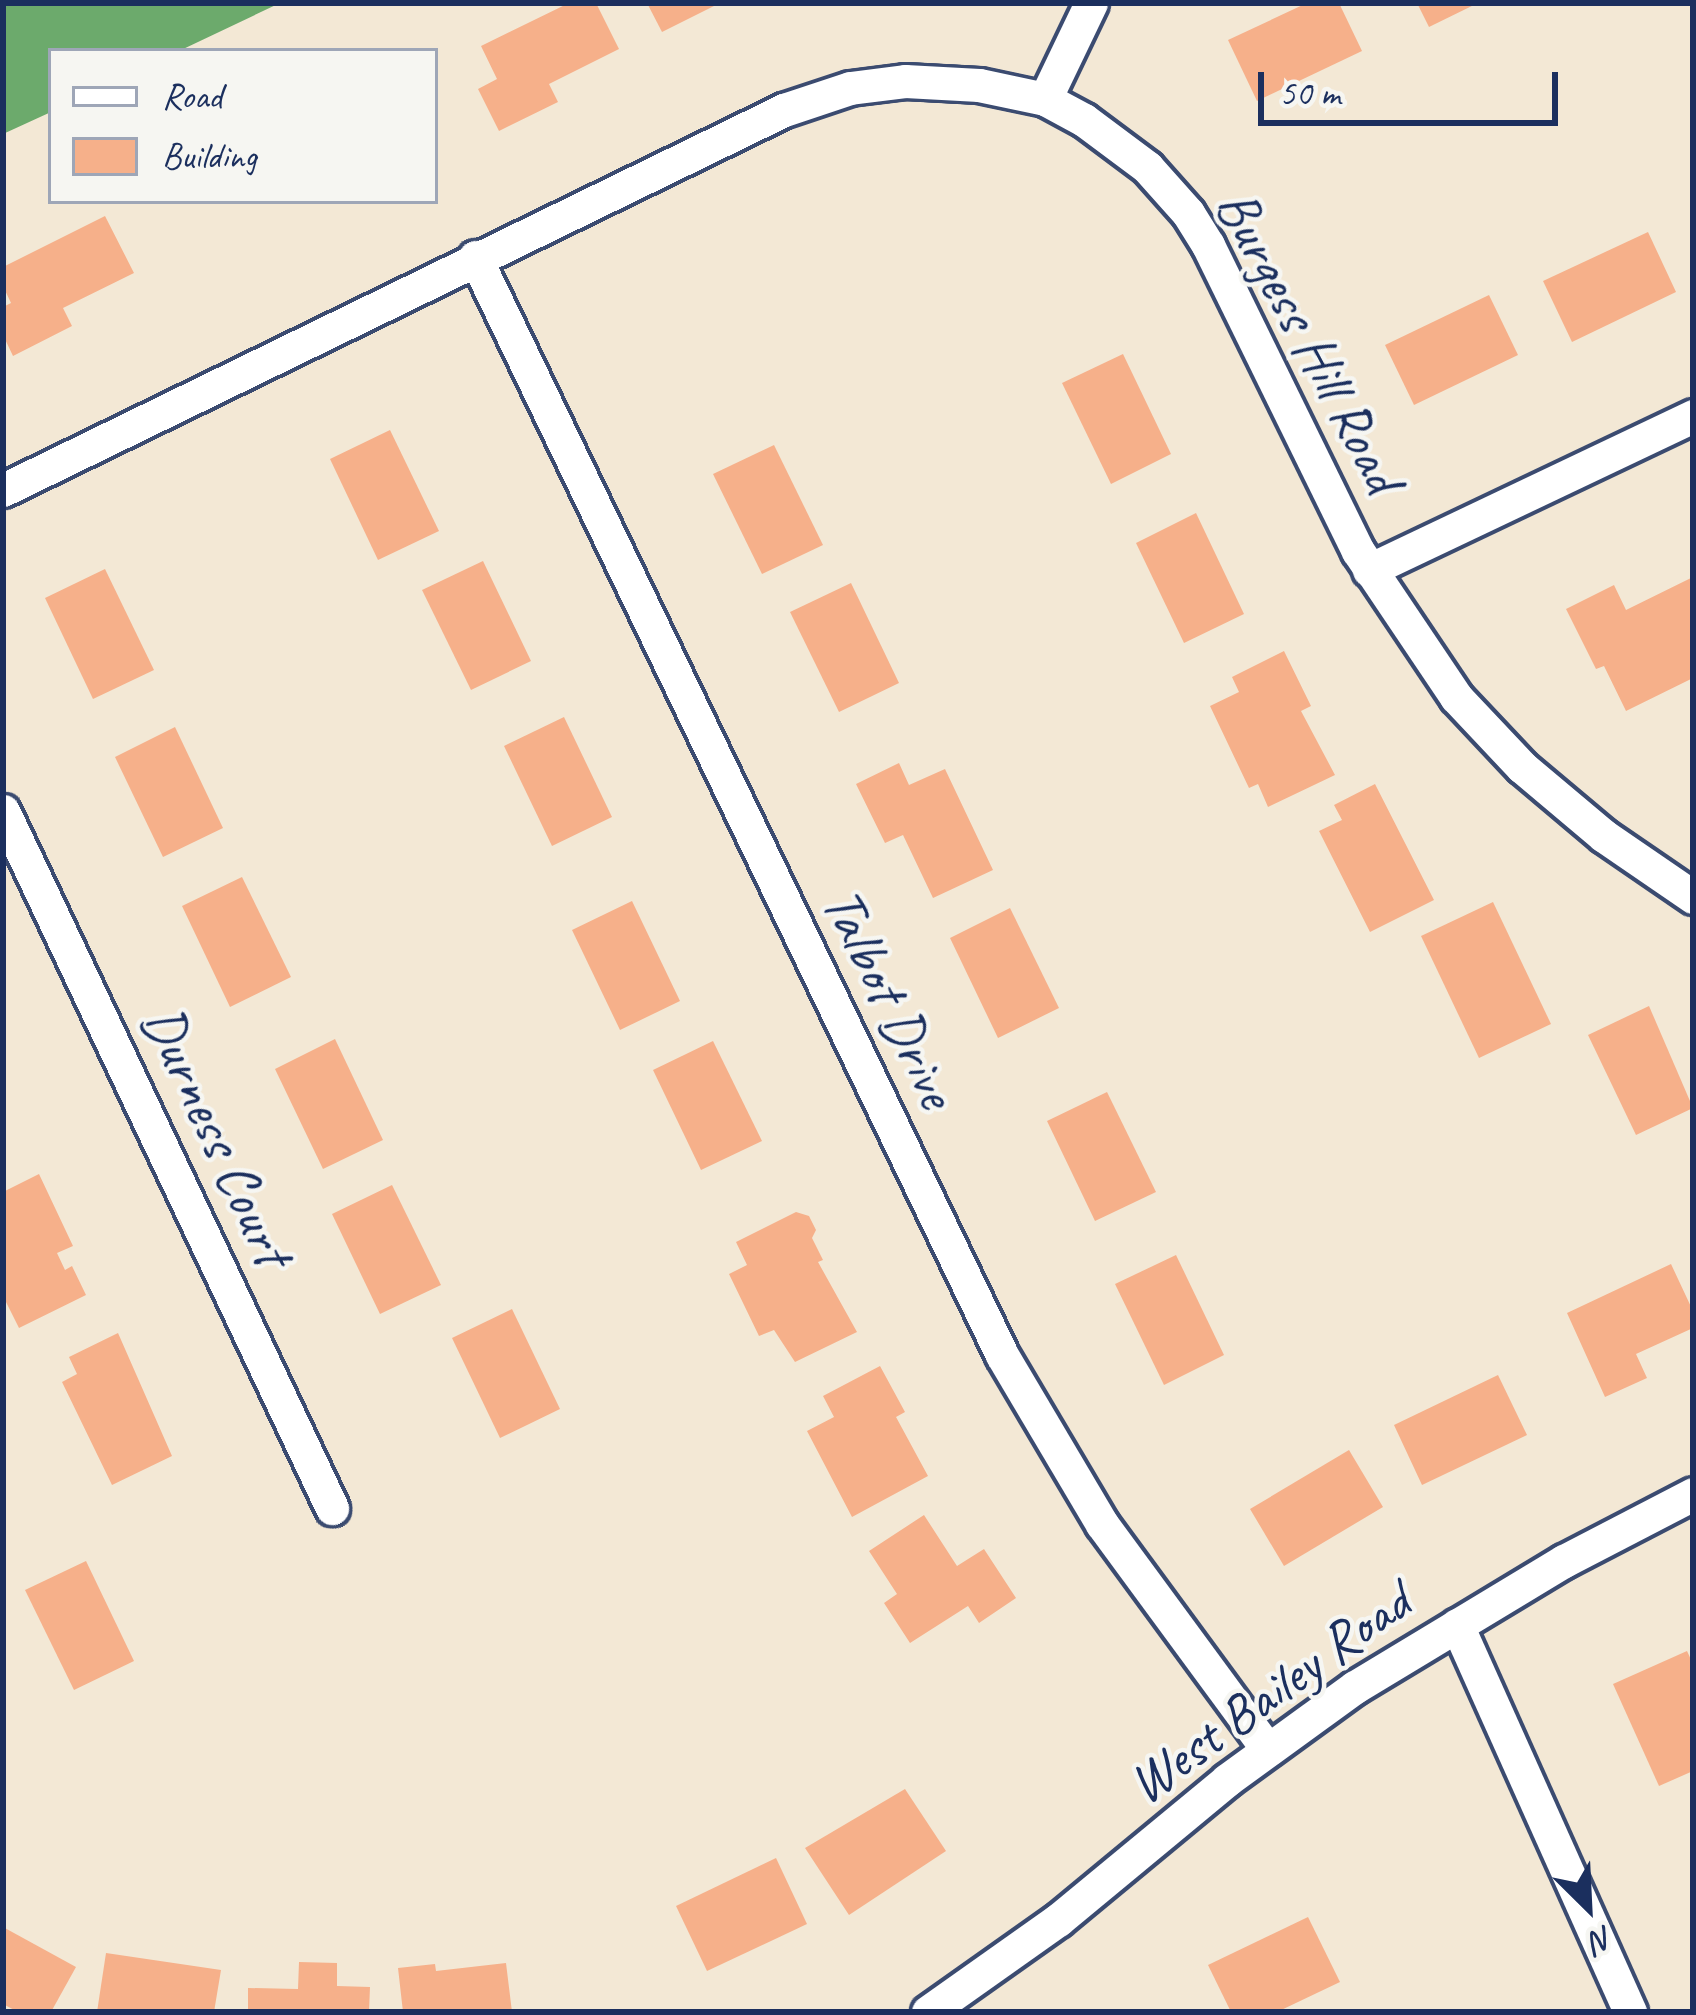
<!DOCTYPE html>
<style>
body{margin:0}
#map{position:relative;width:1696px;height:2015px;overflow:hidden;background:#f3e8d5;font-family:Caveat,sans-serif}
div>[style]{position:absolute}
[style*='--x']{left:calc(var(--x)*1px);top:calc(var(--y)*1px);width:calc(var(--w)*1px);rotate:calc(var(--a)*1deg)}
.forest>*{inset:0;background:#6caa6c}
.building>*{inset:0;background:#f6b08a}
.roads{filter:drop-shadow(3px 0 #3b4b70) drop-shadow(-3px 0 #3b4b70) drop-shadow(0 3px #3b4b70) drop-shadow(0 -3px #3b4b70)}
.street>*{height:33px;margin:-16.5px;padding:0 16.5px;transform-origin:16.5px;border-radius:16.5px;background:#fff}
span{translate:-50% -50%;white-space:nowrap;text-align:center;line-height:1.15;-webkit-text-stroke:9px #f6f6f2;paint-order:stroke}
.street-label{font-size:57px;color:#1b2f5e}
.frame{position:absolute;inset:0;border:6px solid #1b2f5e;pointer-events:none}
.legend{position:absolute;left:48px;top:48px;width:390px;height:156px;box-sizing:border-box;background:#f6f6f2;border:3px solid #9ea6b7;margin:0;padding:15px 21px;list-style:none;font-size:36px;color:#1b2f5e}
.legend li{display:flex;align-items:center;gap:24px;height:60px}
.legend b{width:60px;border:3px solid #9ea6b7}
.north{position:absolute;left:1528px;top:1847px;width:120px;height:120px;-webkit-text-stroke:9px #f6f6f2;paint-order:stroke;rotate:156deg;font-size:33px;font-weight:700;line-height:48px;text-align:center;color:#1b2f5e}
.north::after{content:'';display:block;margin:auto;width:42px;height:54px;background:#1b2f5e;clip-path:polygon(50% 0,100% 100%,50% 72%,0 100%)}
.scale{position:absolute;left:1258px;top:72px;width:300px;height:54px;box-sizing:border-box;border:6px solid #1b2f5e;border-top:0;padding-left:15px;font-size:36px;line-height:42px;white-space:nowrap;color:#1b2f5e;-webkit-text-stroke:9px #f6f6f2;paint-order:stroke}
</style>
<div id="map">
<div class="forest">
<i style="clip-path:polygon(3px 3px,280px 3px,179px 51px,51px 51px,51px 112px,3px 134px)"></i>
</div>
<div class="building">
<i style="clip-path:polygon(569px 3px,596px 3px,619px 49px,549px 84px,558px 102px,499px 131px,478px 89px,497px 79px,481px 46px)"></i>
<i style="clip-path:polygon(647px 3px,720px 3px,662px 32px)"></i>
<i style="clip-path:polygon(1307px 3px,1339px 3px,1362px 51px,1257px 101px,1228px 40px)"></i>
<i style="clip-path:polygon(1417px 3px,1478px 3px,1429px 27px)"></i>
<i style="clip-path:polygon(105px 216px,134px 273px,63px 308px,72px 326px,13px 356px,3px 335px,3px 307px,11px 303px,3px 286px,3px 267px)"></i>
<i style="clip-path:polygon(1648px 232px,1676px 292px,1572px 342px,1543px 281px)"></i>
<i style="clip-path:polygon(1489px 295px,1518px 355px,1414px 405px,1385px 345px)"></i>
<i style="clip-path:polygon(1123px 354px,1171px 454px,1111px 484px,1062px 383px)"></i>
<i style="clip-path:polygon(390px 430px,439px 531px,378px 560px,330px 459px)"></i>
<i style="clip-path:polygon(774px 445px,823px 545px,762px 574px,713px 474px)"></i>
<i style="clip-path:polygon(1196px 513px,1244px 614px,1184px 643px,1136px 543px)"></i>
<i style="clip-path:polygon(483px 561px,531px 661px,471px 690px,422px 590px)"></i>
<i style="clip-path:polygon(105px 569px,154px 670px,93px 699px,45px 598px)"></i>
<i style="clip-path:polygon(1693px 577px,1693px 678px,1626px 711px,1604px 666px,1596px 669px,1566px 609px,1614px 585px,1626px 610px)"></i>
<i style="clip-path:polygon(851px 583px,899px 683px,839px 712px,790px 612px)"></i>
<i style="clip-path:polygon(1284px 651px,1311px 706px,1301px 711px,1335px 775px,1268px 807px,1258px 784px,1249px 788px,1210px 706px,1239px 692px,1232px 677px)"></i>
<i style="clip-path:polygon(564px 717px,612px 817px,552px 846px,504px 746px)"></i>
<i style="clip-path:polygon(175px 727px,223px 828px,163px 857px,115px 757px)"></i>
<i style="clip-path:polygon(899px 763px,909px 785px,945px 769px,993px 870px,933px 898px,903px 835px,885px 843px,856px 784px)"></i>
<i style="clip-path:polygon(1375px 784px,1434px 900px,1370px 932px,1319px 831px,1342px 820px,1334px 805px)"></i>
<i style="clip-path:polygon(242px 877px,291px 977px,230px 1007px,182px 906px)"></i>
<i style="clip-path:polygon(632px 901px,680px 1001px,620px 1030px,572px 930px)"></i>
<i style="clip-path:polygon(1493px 902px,1551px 1024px,1479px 1058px,1421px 936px)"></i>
<i style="clip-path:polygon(1010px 908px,1059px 1008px,998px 1038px,950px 938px)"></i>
<i style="clip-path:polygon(1649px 1006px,1693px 1108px,1636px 1135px,1588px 1035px)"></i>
<i style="clip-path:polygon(335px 1039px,383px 1140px,323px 1169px,275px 1069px)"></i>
<i style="clip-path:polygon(713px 1041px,762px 1141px,701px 1170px,653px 1070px)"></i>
<i style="clip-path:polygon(1107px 1092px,1156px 1192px,1095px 1221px,1047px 1121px)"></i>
<i style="clip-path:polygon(39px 1174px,73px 1246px,57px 1253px,65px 1270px,72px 1266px,86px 1295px,19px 1328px,3px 1296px,3px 1192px)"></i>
<i style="clip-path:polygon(392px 1185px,441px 1285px,380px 1314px,332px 1214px)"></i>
<i style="clip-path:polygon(796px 1212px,809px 1216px,816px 1230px,812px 1238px,823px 1260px,818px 1262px,857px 1332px,795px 1362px,774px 1330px,759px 1336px,729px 1274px,747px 1265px,736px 1242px)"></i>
<i style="clip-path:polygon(1176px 1255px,1224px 1355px,1164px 1385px,1115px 1284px)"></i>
<i style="clip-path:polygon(1671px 1264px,1693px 1311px,1693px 1328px,1636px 1354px,1647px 1378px,1605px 1397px,1567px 1313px)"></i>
<i style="clip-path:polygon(512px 1309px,560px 1409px,500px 1438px,452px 1338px)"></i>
<i style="clip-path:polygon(118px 1333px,172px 1456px,112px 1485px,62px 1382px,77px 1374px,69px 1357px)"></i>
<i style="clip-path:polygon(880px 1366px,905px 1412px,896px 1417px,928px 1476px,852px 1517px,807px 1431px,834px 1417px,823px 1396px)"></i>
<i style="clip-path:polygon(1498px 1375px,1527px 1435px,1422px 1485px,1394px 1425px)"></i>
<i style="clip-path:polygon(1349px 1450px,1383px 1507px,1284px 1566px,1250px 1509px)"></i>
<i style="clip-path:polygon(924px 1515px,957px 1566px,984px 1549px,1016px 1598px,979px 1623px,968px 1606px,910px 1643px,884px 1603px,897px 1594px,869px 1551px)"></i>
<i style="clip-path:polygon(86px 1561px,134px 1661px,74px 1690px,25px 1590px)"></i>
<i style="clip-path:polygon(1687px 1651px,1693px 1664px,1693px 1771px,1659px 1786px,1613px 1684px)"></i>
<i style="clip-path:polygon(905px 1789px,946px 1851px,849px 1915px,805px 1848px)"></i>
<i style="clip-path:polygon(776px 1858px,807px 1924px,707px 1971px,676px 1906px)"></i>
<i style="clip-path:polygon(1308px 1917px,1340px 1982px,1277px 2012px,1231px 2012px,1208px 1965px)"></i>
<i style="clip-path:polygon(3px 1927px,76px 1967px,51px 2012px,18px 2012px,3px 2004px)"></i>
<i style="clip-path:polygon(106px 1953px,221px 1970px,214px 2012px,97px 2012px)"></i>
<i style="clip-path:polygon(299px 1962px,337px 1963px,337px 1986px,370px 1987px,369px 2012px,248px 2012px,248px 1988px,298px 1989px)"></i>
<i style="clip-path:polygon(506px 1963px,512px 2012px,403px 2012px,398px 1968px,435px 1964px,436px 1971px)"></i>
</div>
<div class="roads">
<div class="street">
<i style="--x:1045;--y:99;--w:106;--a:-64.4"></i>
<i style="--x:475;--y:257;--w:1218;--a:64.36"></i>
<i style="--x:1002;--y:1355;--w:196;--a:59.4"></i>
<i style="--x:1102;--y:1524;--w:280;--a:53.7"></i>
<i style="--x:3;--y:490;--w:869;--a:-25.95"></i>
<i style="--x:784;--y:110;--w:70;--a:-18.4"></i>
<i style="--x:850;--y:88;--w:55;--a:-7.3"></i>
<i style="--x:905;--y:81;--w:74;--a:3.1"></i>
<i style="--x:979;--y:85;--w:67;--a:12"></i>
<i style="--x:1045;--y:99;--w:44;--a:28.3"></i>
<i style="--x:1084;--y:120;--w:79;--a:36.7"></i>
<i style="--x:1147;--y:167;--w:62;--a:48.3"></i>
<i style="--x:1188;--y:213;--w:38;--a:58"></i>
<i style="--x:1208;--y:245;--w:341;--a:63.9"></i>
<i style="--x:1358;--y:551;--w:176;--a:56.1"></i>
<i style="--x:1456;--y:697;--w:96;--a:46.7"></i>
<i style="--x:1522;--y:767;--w:107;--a:40.1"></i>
<i style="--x:1604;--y:836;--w:108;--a:34.4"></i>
<i style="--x:1369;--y:570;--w:359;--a:-25.4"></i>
<i style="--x:3;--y:811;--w:771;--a:64.73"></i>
<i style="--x:1457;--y:1625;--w:424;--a:65.9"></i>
<i style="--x:928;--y:2012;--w:159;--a:-35.3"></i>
<i style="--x:1058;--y:1920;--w:219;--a:-39.6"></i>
<i style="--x:1227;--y:1780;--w:158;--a:-36"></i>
<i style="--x:1355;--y:1687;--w:244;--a:-31.1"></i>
<i style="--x:1564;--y:1561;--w:145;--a:-27.4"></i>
</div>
</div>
<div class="street-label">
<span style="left:1309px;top:341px;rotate:62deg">Burgess Hill Road</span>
<span style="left:889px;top:998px;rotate:64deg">Talbot Drive</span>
<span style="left:217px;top:1136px;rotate:65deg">Durness Court</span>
<span style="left:1269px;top:1693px;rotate:-36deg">West Bailey Road</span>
</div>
<div class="frame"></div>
<ul class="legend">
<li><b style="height:15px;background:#fff"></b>Road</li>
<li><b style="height:33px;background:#f6b08a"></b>Building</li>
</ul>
<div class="north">N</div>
<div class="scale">50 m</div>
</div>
